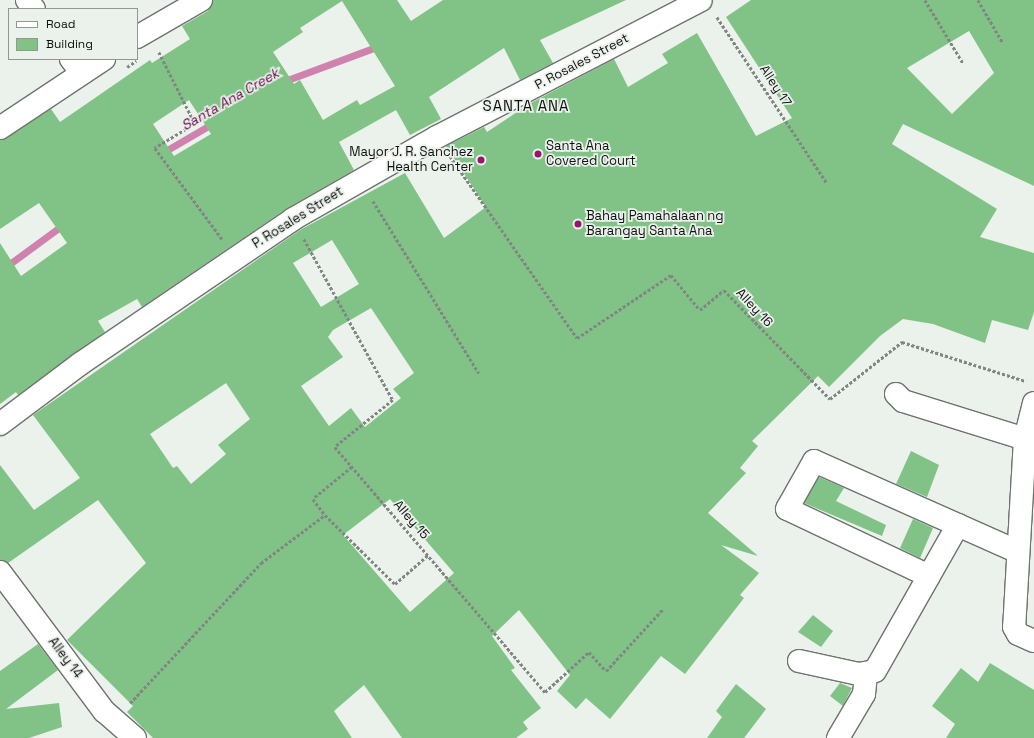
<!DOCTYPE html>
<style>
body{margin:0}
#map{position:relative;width:1034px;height:738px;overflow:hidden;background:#ebf1eb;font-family:"Space Grotesk",sans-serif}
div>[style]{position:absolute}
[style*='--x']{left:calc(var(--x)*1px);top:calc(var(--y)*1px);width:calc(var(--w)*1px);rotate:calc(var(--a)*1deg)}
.stream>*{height:7px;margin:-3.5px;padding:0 3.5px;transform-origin:3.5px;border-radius:3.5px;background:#cf82ae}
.building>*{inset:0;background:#81c387}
.path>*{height:2.5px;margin-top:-1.25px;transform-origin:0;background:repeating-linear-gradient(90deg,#828682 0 3px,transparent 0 5px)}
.roads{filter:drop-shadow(1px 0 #6e736e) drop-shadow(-1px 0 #6e736e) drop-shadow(0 1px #6e736e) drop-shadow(0 -1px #6e736e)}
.minor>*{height:22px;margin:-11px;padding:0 11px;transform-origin:11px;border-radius:11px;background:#fff}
.major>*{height:22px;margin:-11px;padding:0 11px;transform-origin:11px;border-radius:11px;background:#fff}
.dots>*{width:11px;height:11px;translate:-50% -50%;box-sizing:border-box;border:2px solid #ebf1eb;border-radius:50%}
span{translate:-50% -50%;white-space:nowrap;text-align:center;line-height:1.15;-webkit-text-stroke:3.5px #ebf1eb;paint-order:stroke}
.street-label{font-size:13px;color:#0f1110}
.poi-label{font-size:13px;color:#0f1110}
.left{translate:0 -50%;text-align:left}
.right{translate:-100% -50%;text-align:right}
.water-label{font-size:14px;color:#610145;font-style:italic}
.quarter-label{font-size:15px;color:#0f1110;letter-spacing:1px}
.legend{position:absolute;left:8px;top:8px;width:130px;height:52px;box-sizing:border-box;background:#ebf1eb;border:1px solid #939793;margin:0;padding:5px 7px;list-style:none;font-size:12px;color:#0f1110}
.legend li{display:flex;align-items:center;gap:8px;height:20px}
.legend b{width:20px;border:1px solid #939793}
</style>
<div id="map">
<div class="stream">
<i style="--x:282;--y:82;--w:103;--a:-20.4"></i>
<i style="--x:162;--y:153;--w:61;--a:-30.3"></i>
<i style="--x:0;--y:271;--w:79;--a:-36.3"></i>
</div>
<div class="building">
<i style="clip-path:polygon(evenodd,213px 0,397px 0,411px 21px,443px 0,626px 0,540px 40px,553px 63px,520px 80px,504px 48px,429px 97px,441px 119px,410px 135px,396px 110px,339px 142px,354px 170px,286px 209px,142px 307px,137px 299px,98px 321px,105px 332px,18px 395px,16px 392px,0 404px,0 243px,21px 276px,67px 243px,39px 203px,0 229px,0 140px,51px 109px,60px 122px,150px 60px,152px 63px,190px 39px,182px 26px,208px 11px,213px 0,342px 1px,395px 86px,360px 105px,357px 100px,323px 120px,300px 80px,294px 84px,273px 52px,303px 32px,300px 28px,342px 1px,213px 0,189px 100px,211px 134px,174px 156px,153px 124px,189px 100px)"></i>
<i style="clip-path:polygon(evenodd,751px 0,1034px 0,1034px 186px,903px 124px,892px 144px,997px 209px,980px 237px,1034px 253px,1034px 312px,1028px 330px,992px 320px,985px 343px,933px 324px,903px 319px,880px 336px,829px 387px,818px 376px,752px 441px,758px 446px,740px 468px,746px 473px,708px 513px,758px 556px,721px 545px,759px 573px,740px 595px,744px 598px,685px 674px,661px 656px,610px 719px,586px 698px,576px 709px,557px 691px,570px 675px,519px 610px,492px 636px,515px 668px,511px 670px,541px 708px,523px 722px,528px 729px,516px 738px,402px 738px,364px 685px,334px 711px,352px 738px,153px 738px,127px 712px,133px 706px,67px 640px,146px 563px,98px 500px,8px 563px,0 560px,0 465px,34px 510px,80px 478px,33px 415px,300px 230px,405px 173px,444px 238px,486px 207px,446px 146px,484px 127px,487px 132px,529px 104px,614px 59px,628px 87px,668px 63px,662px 54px,697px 33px,756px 136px,792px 118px,726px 17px,751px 0,969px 31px,994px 73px,952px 114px,907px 68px,969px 31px,751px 0,332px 240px,359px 284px,321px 307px,293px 263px,332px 240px,751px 0,371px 308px,414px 373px,393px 389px,401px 398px,365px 427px,351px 408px,329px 426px,301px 386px,343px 357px,328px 337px,333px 330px,371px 308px,751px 0,226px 383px,250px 419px,218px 445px,226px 454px,191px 484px,177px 466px,173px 468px,150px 434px,226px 383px,751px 0,390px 499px,454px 573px,410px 612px,343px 535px,390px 499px)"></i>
<i style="clip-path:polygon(911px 451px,939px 465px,927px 497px,896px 484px)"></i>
<i style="clip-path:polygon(819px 477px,844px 488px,836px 501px,886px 525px,882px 536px,804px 503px)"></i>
<i style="clip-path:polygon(913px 519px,933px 528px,920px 558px,900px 548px)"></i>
<i style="clip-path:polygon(813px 615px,833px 631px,821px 647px,798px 632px)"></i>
<i style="clip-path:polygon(38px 644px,58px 670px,6px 709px,59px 703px,62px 727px,29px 738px,0 738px,0 671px)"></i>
<i style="clip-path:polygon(990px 663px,1034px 690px,1034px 738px,946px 738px,955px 724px,932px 706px,961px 668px,978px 682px)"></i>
<i style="clip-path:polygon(840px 683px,852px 688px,843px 706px,830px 696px)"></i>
<i style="clip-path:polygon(736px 684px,766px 709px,744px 738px,707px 738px,722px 717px,716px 711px)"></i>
</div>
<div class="path">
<i style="--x:925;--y:0;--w:74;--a:58.9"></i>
<i style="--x:978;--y:0;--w:50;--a:59.8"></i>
<i style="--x:717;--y:17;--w:199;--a:56.5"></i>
<i style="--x:159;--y:52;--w:80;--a:63.4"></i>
<i style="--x:195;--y:124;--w:47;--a:149"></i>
<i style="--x:155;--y:148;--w:113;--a:53.6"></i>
<i style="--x:127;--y:67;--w:11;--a:-34"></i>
<i style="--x:450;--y:156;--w:222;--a:55.1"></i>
<i style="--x:577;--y:338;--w:113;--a:-33.8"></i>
<i style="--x:671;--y:275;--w:45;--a:50.4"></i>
<i style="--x:700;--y:310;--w:31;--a:-40"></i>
<i style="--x:724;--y:290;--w:152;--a:45.8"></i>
<i style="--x:830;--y:399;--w:92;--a:-38.4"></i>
<i style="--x:902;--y:342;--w:130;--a:17.5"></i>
<i style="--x:373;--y:201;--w:202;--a:58.4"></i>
<i style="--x:304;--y:239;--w:184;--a:61.1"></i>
<i style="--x:393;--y:400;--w:75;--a:141"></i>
<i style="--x:335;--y:447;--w:323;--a:49.4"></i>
<i style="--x:545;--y:692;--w:59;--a:-42.3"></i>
<i style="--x:589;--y:652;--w:25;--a:48"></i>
<i style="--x:606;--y:671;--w:84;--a:-47.4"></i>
<i style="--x:352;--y:467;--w:50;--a:140.6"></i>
<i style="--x:313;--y:499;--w:20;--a:53"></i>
<i style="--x:325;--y:515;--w:98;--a:44.6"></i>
<i style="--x:395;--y:584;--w:44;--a:-41.3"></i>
<i style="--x:130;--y:703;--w:192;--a:-46.9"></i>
<i style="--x:261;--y:563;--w:80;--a:-36.9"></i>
</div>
<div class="roads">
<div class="minor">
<i style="--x:27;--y:0;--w:11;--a:52"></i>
<i style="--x:71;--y:59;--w:18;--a:52"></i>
<i style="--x:896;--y:394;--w:10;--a:45"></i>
<i style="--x:903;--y:401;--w:128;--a:17.3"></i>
<i style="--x:1034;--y:403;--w:37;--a:104"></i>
<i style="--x:1025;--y:439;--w:188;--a:93.3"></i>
<i style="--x:1014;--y:627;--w:8;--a:60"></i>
<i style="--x:1018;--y:634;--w:17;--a:24"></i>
<i style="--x:0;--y:424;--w:100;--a:-36.9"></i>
<i style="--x:80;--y:364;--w:258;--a:-34.2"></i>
<i style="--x:293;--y:219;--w:166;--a:-29.7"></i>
<i style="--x:437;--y:137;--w:297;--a:-27.4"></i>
<i style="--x:0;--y:572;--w:174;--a:53.2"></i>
<i style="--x:104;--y:711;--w:41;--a:41.1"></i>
<i style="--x:929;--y:576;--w:157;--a:-154.7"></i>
<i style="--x:787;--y:509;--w:55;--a:-60.6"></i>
<i style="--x:814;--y:461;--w:221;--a:24"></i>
<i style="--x:799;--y:661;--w:61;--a:12.2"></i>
<i style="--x:859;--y:674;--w:16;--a:-11"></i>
<i style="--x:875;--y:671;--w:168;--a:-60.4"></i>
<i style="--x:838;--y:738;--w:51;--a:-59.4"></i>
<i style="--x:864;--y:694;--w:20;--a:-84"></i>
</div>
<div class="major">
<i style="--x:137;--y:37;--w:74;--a:-30"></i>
<i style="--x:0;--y:128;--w:125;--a:-33.6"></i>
</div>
</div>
<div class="dots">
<i style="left:538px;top:154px;background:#96156e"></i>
<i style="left:481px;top:160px;background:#96156e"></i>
<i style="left:578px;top:224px;background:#96156e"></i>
</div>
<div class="street-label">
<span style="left:582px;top:62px;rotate:-28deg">P. Rosales Street</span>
<span style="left:775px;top:86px;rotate:57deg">Alley 17</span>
<span style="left:298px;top:218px;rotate:-32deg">P. Rosales Street</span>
<span style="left:754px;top:308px;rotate:47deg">Alley 16</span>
<span style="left:411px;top:520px;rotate:49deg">Alley 15</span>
<span style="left:65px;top:658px;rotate:53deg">Alley 14</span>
</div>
<div class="poi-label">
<span class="left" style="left:546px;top:154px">Santa Ana<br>Covered Court</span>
<span class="right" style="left:473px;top:160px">Mayor J. R. Sanchez<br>Health Center</span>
<span class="left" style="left:586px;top:224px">Bahay Pamahalaan ng<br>Barangay Santa Ana</span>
</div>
<div class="water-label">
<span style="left:230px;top:99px;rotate:-30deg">Santa Ana Creek</span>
</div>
<div class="quarter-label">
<span style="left:526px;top:106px">SANTA ANA</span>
</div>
<ul class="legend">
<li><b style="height:5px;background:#fff"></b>Road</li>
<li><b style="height:11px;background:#81c387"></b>Building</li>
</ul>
</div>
